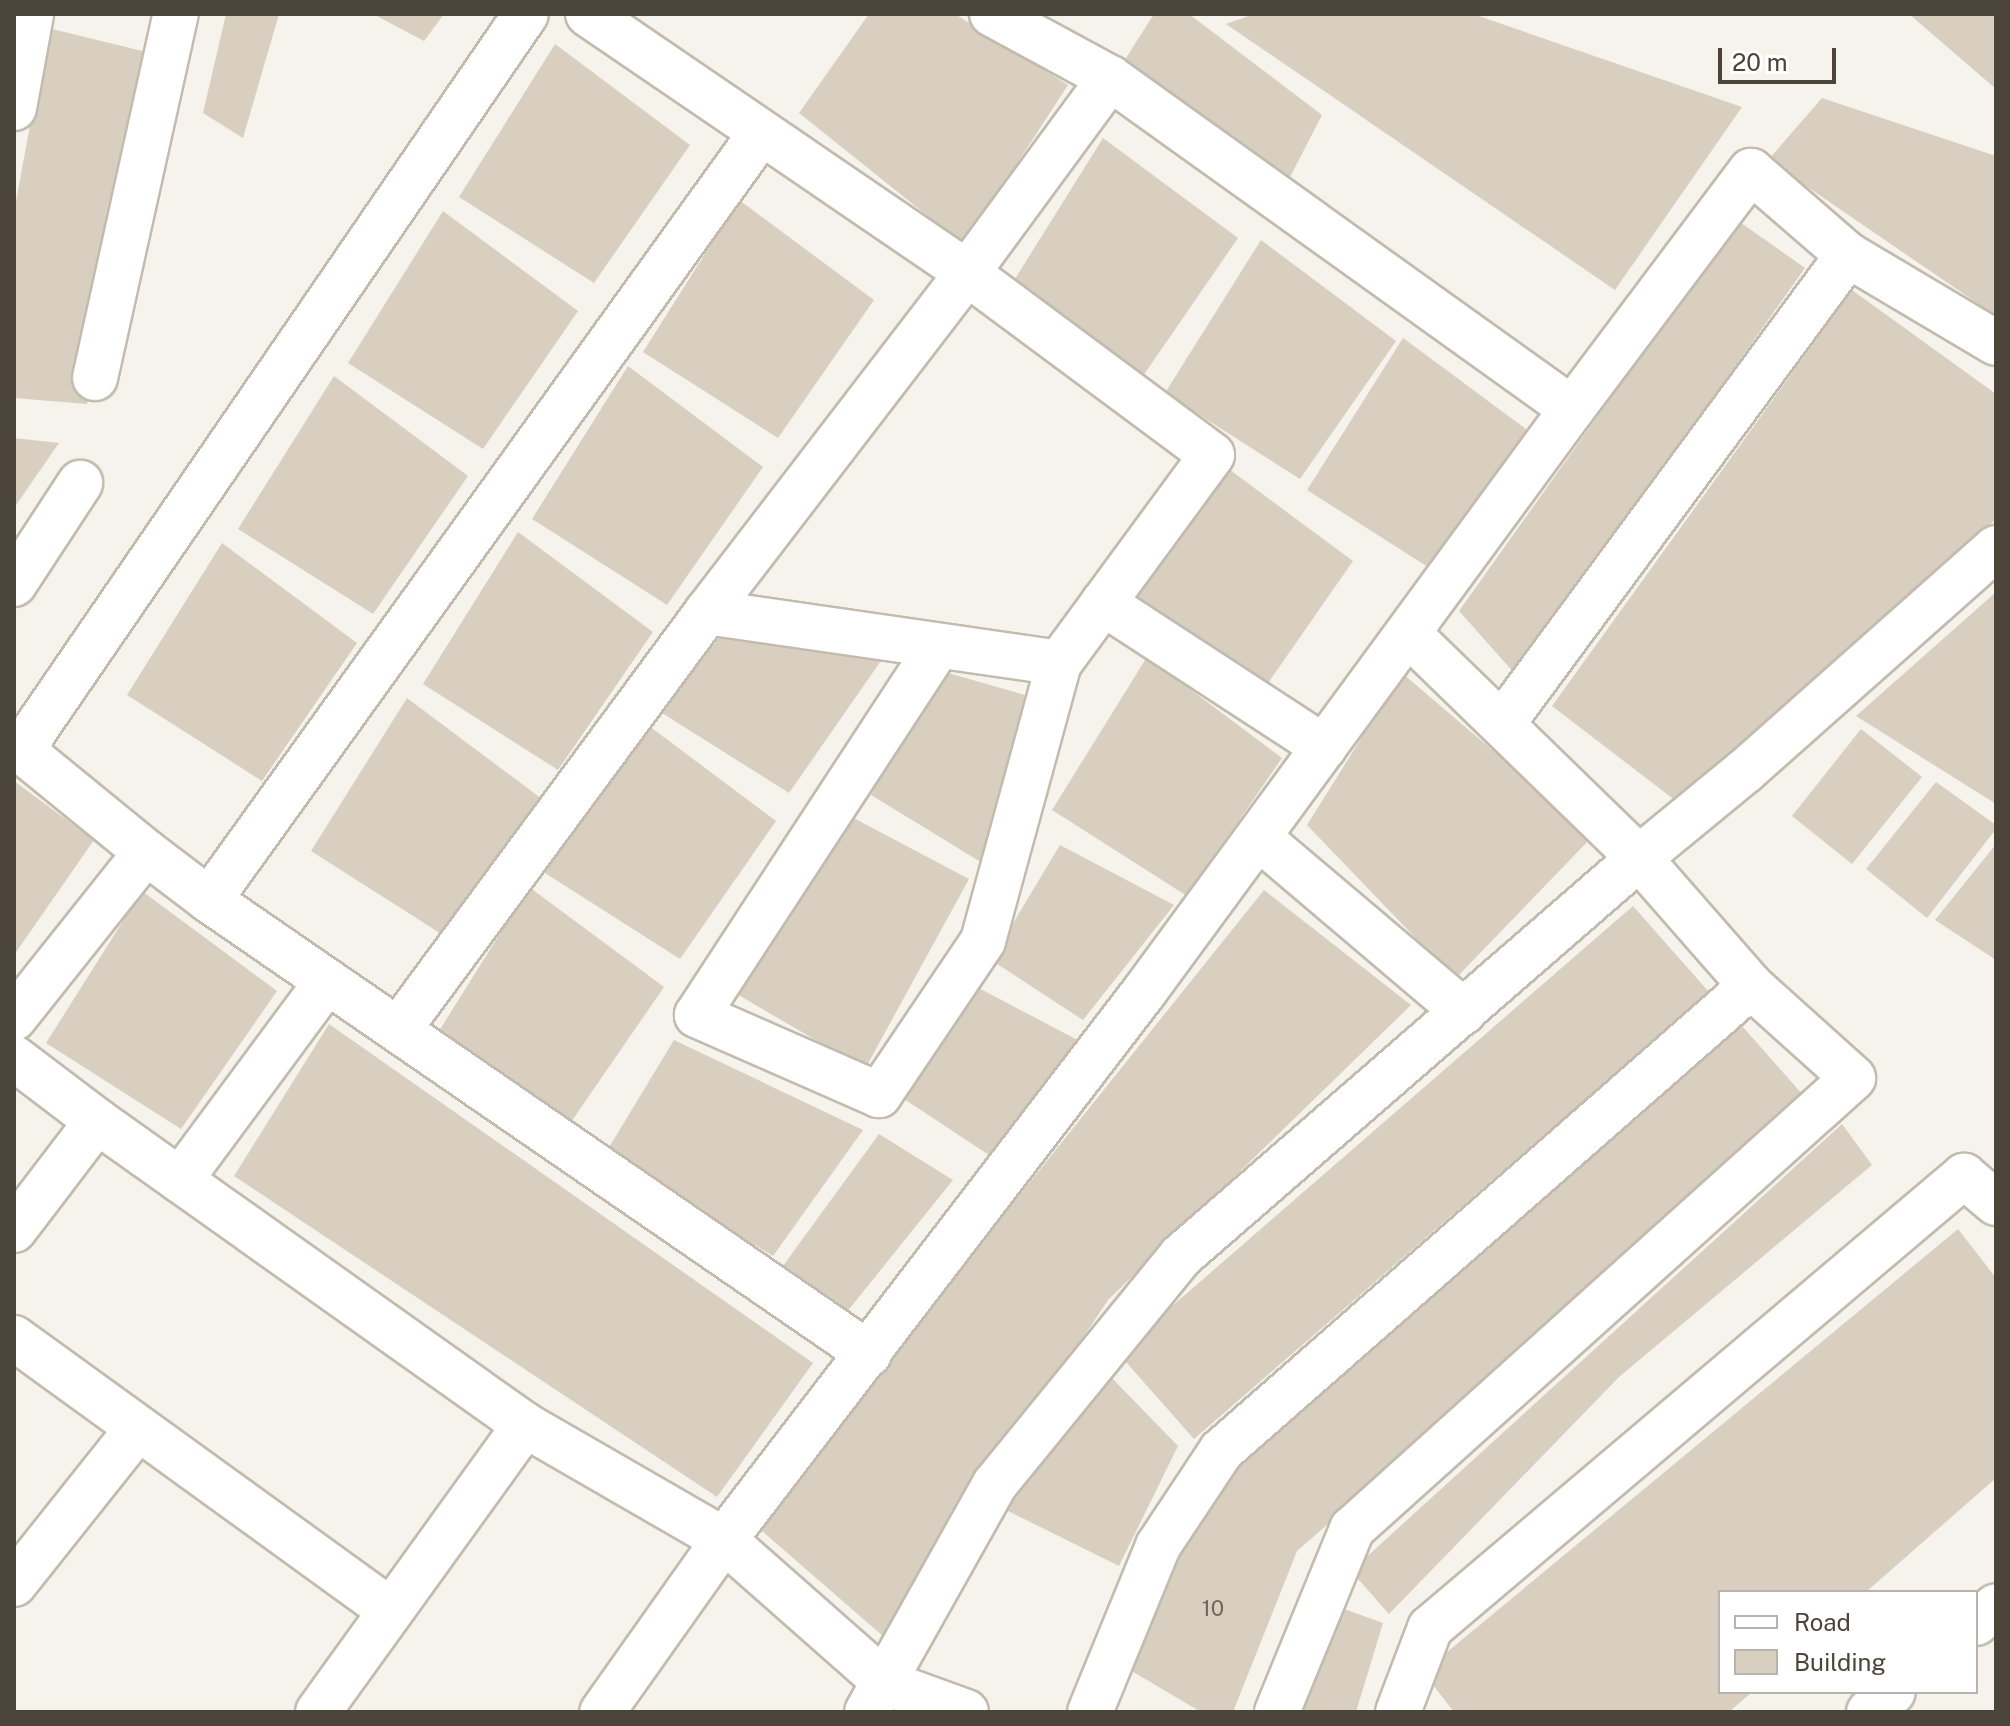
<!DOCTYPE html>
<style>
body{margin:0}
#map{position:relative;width:2010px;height:1726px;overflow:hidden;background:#f6f3ec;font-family:"Public Sans",sans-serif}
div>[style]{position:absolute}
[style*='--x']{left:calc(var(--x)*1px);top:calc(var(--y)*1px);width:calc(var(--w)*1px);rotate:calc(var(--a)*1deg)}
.building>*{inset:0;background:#d8cfc1}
.roads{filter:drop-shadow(2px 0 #c2bbae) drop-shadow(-2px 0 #c2bbae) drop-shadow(0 2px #c2bbae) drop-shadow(0 -2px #c2bbae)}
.minor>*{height:44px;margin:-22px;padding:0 22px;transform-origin:22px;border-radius:22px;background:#fff}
span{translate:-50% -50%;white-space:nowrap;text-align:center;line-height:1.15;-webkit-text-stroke:6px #fff;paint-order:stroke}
.number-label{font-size:22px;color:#6e675b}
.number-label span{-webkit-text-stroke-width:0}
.frame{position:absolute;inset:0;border:16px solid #4b4439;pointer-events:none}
.legend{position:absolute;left:1718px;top:1590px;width:260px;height:104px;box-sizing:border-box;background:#fff;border:2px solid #b7b4b0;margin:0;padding:10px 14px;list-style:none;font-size:24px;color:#4b4439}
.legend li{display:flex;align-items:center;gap:16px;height:40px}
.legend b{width:40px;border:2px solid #b7b4b0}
.scale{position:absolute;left:1718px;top:48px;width:118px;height:36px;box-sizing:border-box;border:4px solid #4b4439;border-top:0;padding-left:10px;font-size:24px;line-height:28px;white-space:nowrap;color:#4b4439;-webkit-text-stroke:6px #fff;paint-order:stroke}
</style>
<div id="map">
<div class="building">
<i style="clip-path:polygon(226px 14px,279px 14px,243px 138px,203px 113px)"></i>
<i style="clip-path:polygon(373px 14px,444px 14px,424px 41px)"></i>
<i style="clip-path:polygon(869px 14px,955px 14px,1068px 85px,964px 245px,799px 113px)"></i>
<i style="clip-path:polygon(1154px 14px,1189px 14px,1322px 115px,1288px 181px,1124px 61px)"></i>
<i style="clip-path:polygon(1254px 14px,1473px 14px,1742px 107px,1615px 290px,1226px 24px)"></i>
<i style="clip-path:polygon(1909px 14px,1996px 14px,1996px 89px)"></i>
<i style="clip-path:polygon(48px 28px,163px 56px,87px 404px,14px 398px,14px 212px)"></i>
<i style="clip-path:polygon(555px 44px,690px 145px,594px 283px,459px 197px)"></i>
<i style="clip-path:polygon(1822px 98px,1996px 156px,1996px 316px,1768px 160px)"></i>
<i style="clip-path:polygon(1103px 138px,1238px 238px,1143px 376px,1008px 290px)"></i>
<i style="clip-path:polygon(739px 200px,874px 300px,778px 438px,643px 352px)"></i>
<i style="clip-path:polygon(443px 211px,578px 311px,483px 449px,348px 363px)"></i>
<i style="clip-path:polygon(1737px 220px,1805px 268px,1516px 675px,1459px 611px)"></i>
<i style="clip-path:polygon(1261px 240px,1396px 341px,1300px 479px,1165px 393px)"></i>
<i style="clip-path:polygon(1852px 290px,1996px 394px,1996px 519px,1676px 801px,1552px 706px)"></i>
<i style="clip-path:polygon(1403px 338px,1538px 438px,1442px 576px,1307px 490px)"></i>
<i style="clip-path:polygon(628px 366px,763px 467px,667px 605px,532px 519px)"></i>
<i style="clip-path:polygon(334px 376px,468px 476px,373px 614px,238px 529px)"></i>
<i style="clip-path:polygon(14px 438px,59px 443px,14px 508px)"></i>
<i style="clip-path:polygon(1218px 461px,1353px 561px,1257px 699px,1122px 613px)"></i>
<i style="clip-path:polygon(518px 532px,653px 632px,558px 770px,423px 684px)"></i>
<i style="clip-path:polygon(222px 543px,357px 643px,262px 781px,127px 695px)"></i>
<i style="clip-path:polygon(1996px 592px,1996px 804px,1856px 716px)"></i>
<i style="clip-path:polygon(726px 628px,885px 655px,789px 793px,662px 713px)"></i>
<i style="clip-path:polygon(1147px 657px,1282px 758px,1187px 896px,1052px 810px)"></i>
<i style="clip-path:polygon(938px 670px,1035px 698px,984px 864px,871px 795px)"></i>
<i style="clip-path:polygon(1402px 673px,1593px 836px,1455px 979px,1307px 825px)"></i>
<i style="clip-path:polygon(407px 698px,542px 799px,446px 937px,311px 851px)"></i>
<i style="clip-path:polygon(641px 720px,776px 821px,680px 959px,545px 873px)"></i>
<i style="clip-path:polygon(1861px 729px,1922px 777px,1852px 864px,1792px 816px)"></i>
<i style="clip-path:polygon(14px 781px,94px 840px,14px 955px)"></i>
<i style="clip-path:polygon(1936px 782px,1996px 825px,1996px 829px,1927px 918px,1866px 869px)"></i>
<i style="clip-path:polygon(846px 814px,969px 879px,865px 1069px,735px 993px)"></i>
<i style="clip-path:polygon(1996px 844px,1996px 960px,1935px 920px)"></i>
<i style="clip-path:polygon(1060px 845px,1174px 905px,1083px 1020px,991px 960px)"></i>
<i style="clip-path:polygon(529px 887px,664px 987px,569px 1125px,434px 1039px)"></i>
<i style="clip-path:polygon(1264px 890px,1411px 1005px,1108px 1300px,884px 1637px,755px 1525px)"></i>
<i style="clip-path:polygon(142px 891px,277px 991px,181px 1129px,46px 1043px)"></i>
<i style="clip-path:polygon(1633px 906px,1709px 992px,1194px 1439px,1118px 1353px)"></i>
<i style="clip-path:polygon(973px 985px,1087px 1045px,995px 1159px,904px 1099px)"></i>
<i style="clip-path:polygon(1735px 1018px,1811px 1104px,1297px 1551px,1233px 1712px,1201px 1712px,1125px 1667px,1221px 1464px)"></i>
<i style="clip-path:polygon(329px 1024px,813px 1363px,717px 1497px,234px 1176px)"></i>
<i style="clip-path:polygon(674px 1040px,863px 1130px,773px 1256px,605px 1154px)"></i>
<i style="clip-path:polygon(1842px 1124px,1872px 1165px,1619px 1377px,1389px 1614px,1351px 1571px)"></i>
<i style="clip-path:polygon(879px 1134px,953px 1180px,842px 1318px,780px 1270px)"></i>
<i style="clip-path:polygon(1958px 1229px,1996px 1278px,1996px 1478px,1866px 1592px,1720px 1592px,1720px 1692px,1752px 1692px,1729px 1712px,1454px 1712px,1423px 1672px)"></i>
<i style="clip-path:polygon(1109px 1375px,1178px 1446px,1119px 1566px,1004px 1509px)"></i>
<i style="clip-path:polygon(1333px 1605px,1383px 1623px,1356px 1712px,1297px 1712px)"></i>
</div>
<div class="roads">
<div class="minor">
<i style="--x:588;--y:14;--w:459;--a:34.3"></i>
<i style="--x:967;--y:273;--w:242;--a:-53.7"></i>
<i style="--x:1110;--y:78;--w:568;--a:35.62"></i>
<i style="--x:1572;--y:409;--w:723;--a:126.28"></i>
<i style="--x:1144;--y:992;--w:690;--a:127.47"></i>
<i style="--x:724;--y:1540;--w:211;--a:125.3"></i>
<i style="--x:992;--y:14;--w:134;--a:28.5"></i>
<i style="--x:14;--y:108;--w:96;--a:-79.7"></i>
<i style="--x:761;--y:133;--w:945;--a:125.74"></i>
<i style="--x:209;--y:900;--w:801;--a:34.52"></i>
<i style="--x:95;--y:378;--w:373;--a:-77.5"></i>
<i style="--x:1572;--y:409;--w:298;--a:-53.1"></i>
<i style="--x:1751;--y:171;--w:128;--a:40.9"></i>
<i style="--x:1848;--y:255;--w:172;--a:30.7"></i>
<i style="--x:14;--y:584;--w:121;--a:-56.8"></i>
<i style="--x:1103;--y:603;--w:264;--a:33.1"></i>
<i style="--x:707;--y:612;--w:427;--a:-52.5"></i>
<i style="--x:967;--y:273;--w:305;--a:36.6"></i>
<i style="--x:1212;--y:455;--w:258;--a:126.3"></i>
<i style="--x:1502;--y:724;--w:583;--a:-53.58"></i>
<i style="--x:1258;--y:837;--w:270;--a:40.3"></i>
<i style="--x:146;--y:852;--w:154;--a:-140.8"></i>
<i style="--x:27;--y:755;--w:22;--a:-77"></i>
<i style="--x:32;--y:734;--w:873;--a:-55.55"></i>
<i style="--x:14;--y:1018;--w:212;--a:-51.5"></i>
<i style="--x:146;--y:852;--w:79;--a:37.3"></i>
<i style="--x:398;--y:1030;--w:520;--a:-53.53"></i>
<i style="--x:707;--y:612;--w:356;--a:8.2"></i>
<i style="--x:1059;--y:663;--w:288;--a:105.3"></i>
<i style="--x:983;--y:941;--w:186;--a:124"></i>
<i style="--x:879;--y:1095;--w:199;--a:-156.3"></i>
<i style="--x:697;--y:1015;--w:440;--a:-56.8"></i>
<i style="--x:14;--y:1058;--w:104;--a:37.2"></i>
<i style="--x:180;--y:1180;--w:247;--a:-53.5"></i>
<i style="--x:14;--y:1230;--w:137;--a:-52.7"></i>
<i style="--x:97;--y:1121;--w:525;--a:35.39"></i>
<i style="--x:525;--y:1425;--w:230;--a:30"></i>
<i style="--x:724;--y:1540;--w:216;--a:41.4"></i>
<i style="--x:886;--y:1683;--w:85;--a:19.9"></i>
<i style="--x:14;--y:1338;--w:465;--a:35.9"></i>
<i style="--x:14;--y:1584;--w:199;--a:-51.5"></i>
<i style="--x:1976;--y:1623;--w:26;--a:-40"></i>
<i style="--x:318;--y:1712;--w:354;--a:-54.2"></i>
<i style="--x:867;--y:1712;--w:261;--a:-60.7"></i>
<i style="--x:995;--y:1484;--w:294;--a:-50.8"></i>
<i style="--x:1181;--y:1256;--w:607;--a:-40.99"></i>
<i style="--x:1639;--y:858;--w:137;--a:-39.4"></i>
<i style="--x:1745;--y:771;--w:336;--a:-41.6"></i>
<i style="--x:1090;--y:1712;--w:179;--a:-67.7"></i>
<i style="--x:1158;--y:1546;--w:114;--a:-56.4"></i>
<i style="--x:1221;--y:1451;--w:705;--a:-41.26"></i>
<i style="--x:1277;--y:1712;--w:198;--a:-67.7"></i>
<i style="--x:1352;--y:1529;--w:674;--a:-41.99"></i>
<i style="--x:1853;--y:1078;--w:137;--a:-138"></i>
<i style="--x:1751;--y:986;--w:170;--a:-131.2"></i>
<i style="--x:1639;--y:858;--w:322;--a:-135.8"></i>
<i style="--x:1398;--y:1712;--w:90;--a:-69.1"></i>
<i style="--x:1430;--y:1628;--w:700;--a:-40.25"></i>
<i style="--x:1964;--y:1176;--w:42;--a:40.2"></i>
<i style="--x:1869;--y:1712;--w:31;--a:-40"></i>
</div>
</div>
<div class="number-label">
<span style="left:1213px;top:1609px">10</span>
</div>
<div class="frame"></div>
<ul class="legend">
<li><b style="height:10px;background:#fff"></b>Road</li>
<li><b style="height:22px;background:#d8cfc1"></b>Building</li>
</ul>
<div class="scale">20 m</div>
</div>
